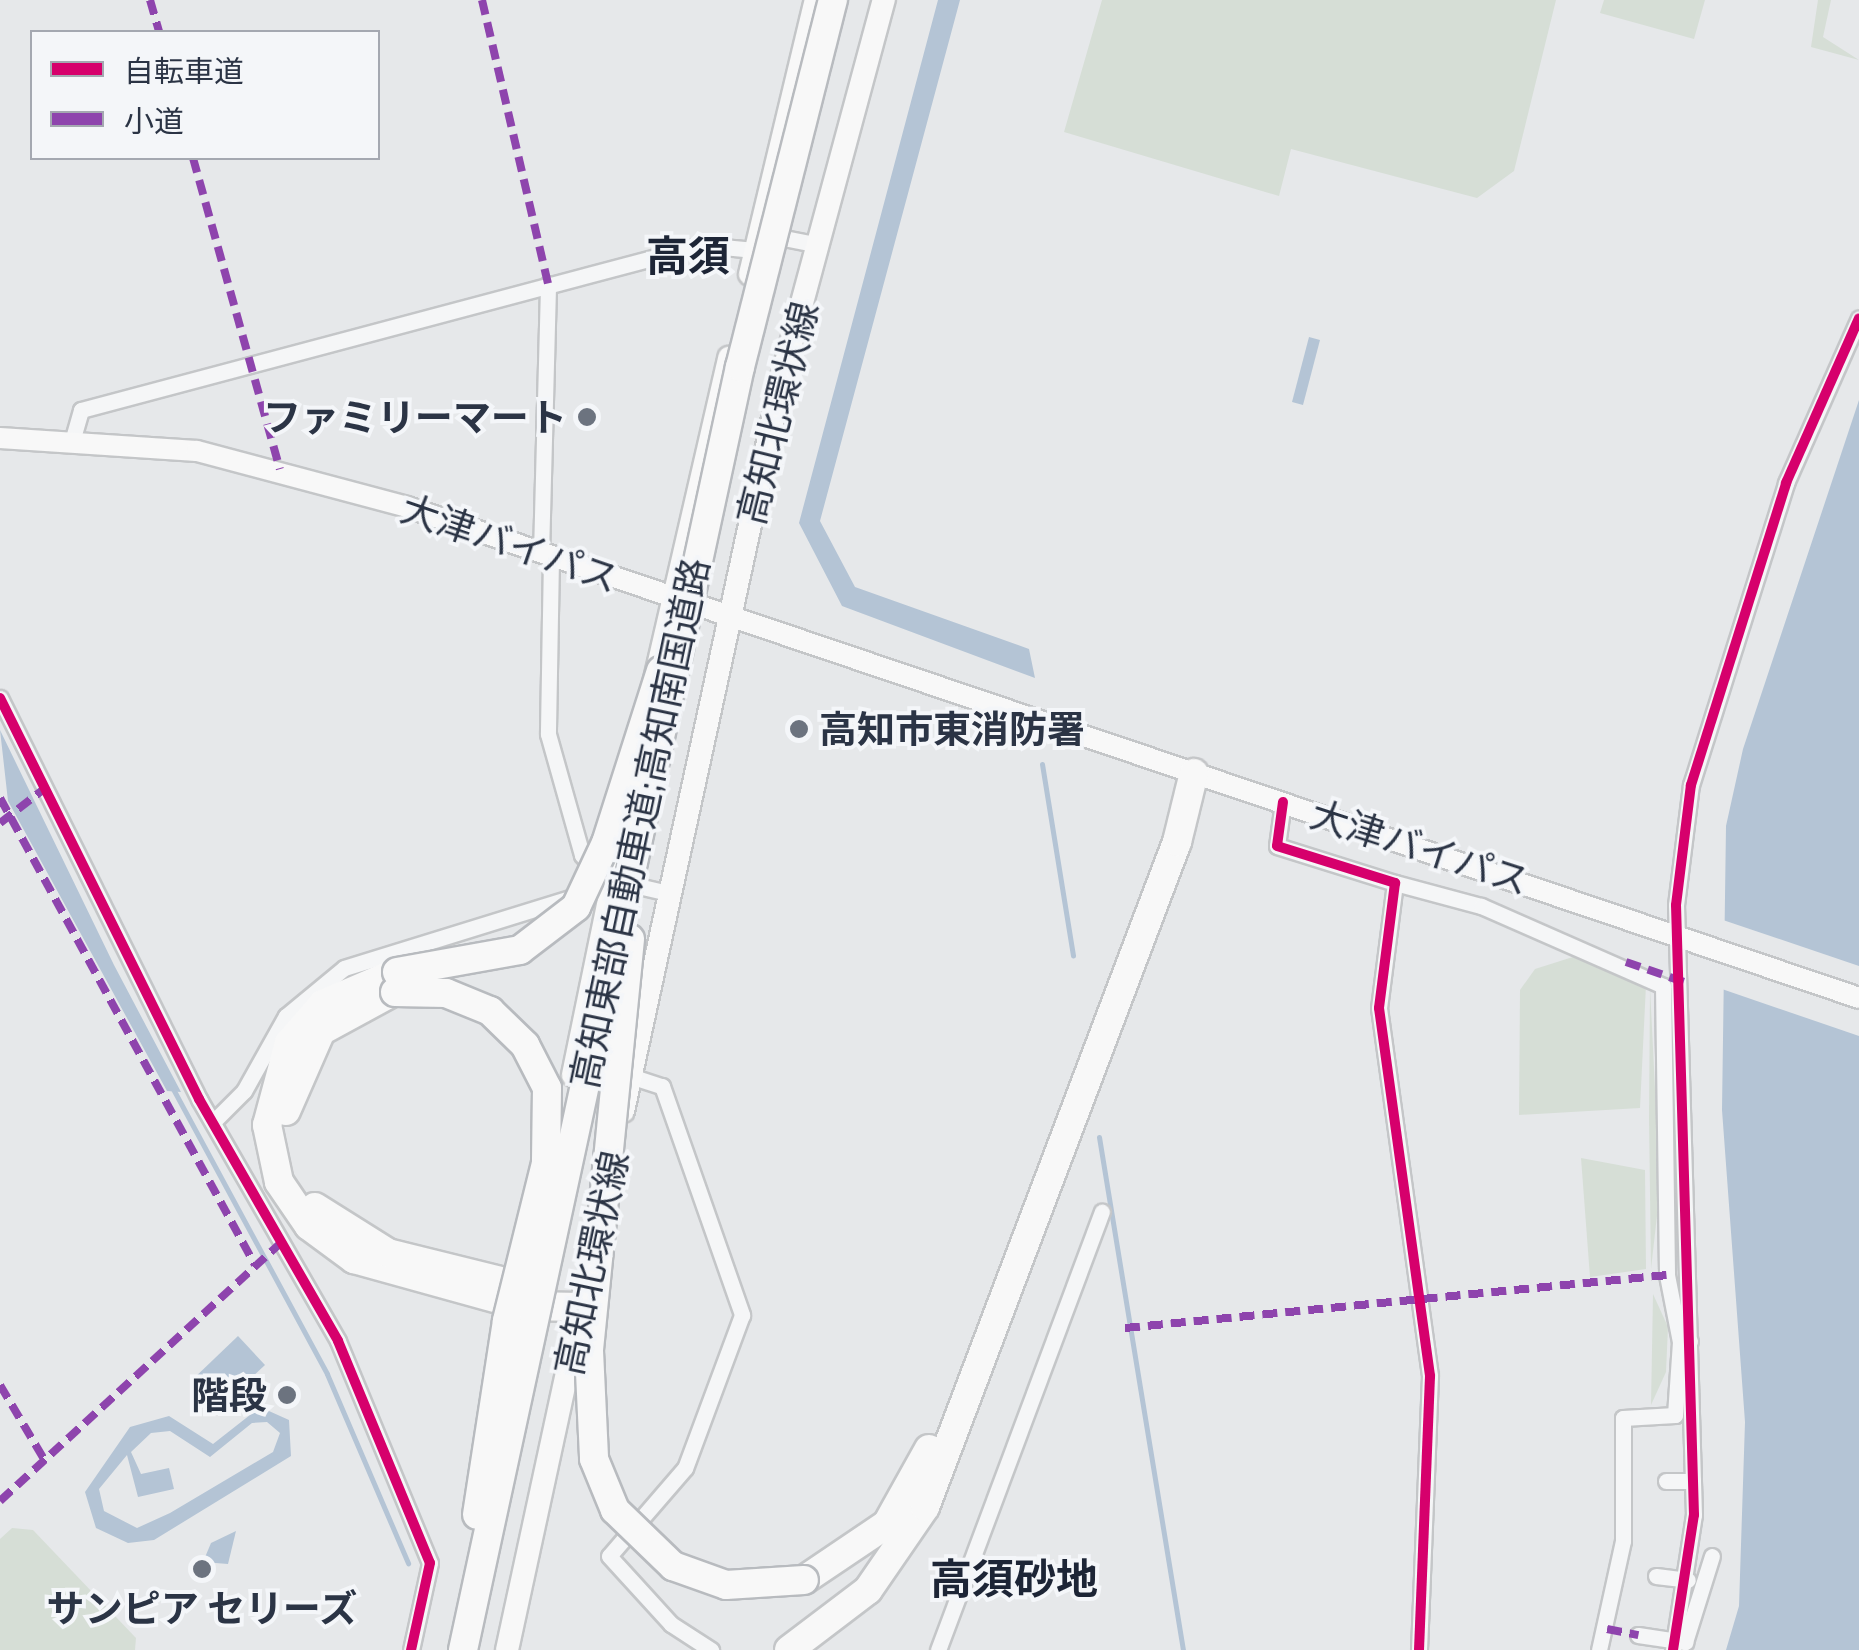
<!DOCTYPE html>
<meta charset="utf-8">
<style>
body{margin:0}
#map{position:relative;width:1859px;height:1650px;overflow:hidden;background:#e6e8ea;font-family:"Exo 2","Noto Sans JP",sans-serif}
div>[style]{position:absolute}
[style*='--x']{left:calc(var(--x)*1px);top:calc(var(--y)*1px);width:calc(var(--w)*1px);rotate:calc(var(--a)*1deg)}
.green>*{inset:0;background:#d6ded6}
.water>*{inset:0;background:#b4c4d5}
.pier>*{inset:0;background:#e6e8ea}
.stream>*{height:5px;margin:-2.5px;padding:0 2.5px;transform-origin:2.5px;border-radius:2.5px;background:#b4c4d5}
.roads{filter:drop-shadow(2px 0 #c4c6c8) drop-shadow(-2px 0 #c4c6c8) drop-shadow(0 2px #c4c6c8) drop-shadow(0 -2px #c4c6c8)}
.minor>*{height:15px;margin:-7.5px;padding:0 7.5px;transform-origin:7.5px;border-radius:7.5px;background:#f5f6f7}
.secondary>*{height:20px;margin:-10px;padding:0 10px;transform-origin:10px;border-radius:10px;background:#f8f8f8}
.primary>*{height:22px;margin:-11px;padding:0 11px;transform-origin:11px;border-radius:11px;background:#f8f8f8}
.motorway>*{height:28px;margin:-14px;padding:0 14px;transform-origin:14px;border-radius:14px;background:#f8f8f8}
.bridges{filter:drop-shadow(2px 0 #b8bbbf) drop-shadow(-2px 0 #b8bbbf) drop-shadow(0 2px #b8bbbf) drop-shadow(0 -2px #b8bbbf)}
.motorway-bridge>*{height:28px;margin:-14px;padding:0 14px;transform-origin:14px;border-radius:14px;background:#f8f8f8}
.quiet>*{height:8px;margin-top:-4px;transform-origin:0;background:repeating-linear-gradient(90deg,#8e44ad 0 15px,transparent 0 23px)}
.cycleway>*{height:10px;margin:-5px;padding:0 5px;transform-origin:5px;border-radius:5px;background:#d6006c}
.dots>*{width:28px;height:28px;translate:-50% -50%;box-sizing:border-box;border:5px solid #f4f6f9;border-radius:50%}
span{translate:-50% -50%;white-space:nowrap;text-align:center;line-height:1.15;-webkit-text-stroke:8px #f4f6f9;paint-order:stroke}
.street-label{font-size:38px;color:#2b3445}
.poi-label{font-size:38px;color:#2b3445;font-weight:700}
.right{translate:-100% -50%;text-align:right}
.left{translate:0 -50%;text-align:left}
.quarter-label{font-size:42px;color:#1d2536;font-weight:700}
.legend{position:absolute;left:30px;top:30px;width:350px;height:130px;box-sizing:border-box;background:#f4f6f9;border:2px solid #a4a8b1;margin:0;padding:12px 18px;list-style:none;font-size:30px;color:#2b3445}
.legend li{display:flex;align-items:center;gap:20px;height:50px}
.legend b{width:50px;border:2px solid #a4a8b1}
</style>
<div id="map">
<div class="green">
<i style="clip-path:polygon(1102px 0,1556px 0,1514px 171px,1477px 198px,1291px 149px,1279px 196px,1064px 132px)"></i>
<i style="clip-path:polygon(1604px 0,1705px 0,1694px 39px,1600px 13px)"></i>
<i style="clip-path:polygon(1818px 0,1831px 0,1823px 37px,1859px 60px,1811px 47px)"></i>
<i style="clip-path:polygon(1576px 956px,1646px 985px,1640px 1108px,1519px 1115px,1520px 990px,1535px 969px)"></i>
<i style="clip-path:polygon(1650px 988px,1660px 1189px,1651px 1269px,1649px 1118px)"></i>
<i style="clip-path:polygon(1581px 1158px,1645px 1170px,1646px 1269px,1590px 1277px)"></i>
<i style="clip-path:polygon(1653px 1294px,1668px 1327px,1666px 1372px,1651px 1405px)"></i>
<i style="clip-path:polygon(12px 1528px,33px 1530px,136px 1638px,135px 1650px,0 1650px,0 1539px)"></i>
</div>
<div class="water">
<i style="clip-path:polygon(938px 0,960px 0,820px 521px,855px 587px,1029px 649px,1035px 678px,842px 606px,799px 523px)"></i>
<i style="clip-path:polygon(1309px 337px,1320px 340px,1303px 405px,1292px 402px)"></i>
<i style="clip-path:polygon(1859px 400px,1859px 1650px,1726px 1650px,1739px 1606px,1745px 1422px,1722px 1110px,1726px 826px,1743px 749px)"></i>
<i style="clip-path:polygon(0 730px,114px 965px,181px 1092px,167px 1091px,8px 801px)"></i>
<i style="clip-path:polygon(238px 1336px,265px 1365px,218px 1409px,191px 1381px)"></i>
<i style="clip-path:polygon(evenodd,260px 1407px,289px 1420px,291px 1456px,154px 1540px,128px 1543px,96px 1528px,85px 1492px,130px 1427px,169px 1416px,213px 1444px,260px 1407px,267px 1422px,280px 1433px,273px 1452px,170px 1513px,137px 1528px,104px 1511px,99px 1489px,127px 1455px,138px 1497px,174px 1489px,169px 1468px,141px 1474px,131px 1452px,151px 1433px,170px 1431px,210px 1457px,252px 1423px,267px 1422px)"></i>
<i style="clip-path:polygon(236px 1531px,228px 1564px,203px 1562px,211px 1543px)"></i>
</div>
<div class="pier">
<i style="clip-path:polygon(1720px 919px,1859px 966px,1859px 1036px,1719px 988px)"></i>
</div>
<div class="stream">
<i style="--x:1042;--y:764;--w:194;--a:80.8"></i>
<i style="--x:172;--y:1087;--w:326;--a:61.6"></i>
<i style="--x:327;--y:1374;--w:206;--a:66.8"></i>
<i style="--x:1099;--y:1137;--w:520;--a:80.7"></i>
</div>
<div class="roads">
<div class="minor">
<i style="--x:769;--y:235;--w:51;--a:11.3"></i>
<i style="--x:73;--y:438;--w:29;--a:-74"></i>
<i style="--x:81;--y:410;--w:642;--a:-14.9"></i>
<i style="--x:701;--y:245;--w:54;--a:5.3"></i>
<i style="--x:541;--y:554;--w:270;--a:-88.5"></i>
<i style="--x:551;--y:558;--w:176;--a:91"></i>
<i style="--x:548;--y:734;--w:126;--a:74.3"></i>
<i style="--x:582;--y:855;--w:20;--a:49"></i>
<i style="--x:0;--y:698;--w:448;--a:63.6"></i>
<i style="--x:199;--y:1099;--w:279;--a:60.1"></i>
<i style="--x:338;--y:1341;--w:240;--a:67.5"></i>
<i style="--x:430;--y:1563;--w:89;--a:102.3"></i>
<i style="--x:1283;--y:802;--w:44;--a:97.8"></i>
<i style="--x:1277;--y:846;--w:124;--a:17.4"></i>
<i style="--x:1395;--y:883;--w:126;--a:97.3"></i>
<i style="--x:1379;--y:1008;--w:372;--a:82.1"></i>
<i style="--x:1430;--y:1376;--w:274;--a:92.3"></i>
<i style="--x:1395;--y:883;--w:89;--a:15"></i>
<i style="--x:1481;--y:906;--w:199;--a:23.7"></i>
<i style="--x:1663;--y:986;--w:289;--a:89.2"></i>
<i style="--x:1667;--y:1275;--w:68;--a:79"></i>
<i style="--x:624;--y:1074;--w:40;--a:18"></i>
<i style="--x:662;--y:1086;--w:243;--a:70.7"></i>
<i style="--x:742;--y:1315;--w:163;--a:110.4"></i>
<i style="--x:685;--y:1468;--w:116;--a:130.8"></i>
<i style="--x:609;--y:1556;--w:92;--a:47.6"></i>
<i style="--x:671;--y:1624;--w:48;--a:33"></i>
<i style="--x:214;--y:1121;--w:42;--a:-45"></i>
<i style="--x:244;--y:1091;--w:86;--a:-60.8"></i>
<i style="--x:286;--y:1016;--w:75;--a:-39.6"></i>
<i style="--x:344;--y:968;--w:253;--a:-17.2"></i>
<i style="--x:586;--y:893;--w:52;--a:-7.7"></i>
<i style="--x:638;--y:886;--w:31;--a:13"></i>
<i style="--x:1666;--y:1481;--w:27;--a:0"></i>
<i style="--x:1656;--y:1576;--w:32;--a:7"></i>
<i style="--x:1638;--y:1635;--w:48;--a:8.5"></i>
<i style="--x:1685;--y:1642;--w:90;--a:-72.6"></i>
<i style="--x:938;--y:1650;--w:468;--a:-69.5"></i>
<i style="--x:1599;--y:1650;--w:112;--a:-77.6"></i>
<i style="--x:1623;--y:1541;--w:123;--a:-90"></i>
<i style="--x:1623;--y:1418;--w:52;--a:-3.3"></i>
<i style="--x:1675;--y:1415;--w:73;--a:-86.1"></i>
<i style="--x:1680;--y:1342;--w:10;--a:-6"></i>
<i style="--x:1673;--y:1650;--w:137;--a:-81.2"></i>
<i style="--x:1694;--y:1515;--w:610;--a:-91.69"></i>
<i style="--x:1676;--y:905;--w:121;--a:-82.9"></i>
<i style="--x:1691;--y:785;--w:317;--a:-72.5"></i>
<i style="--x:1786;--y:483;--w:180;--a:-66.1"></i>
</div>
<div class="secondary">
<i style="--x:0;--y:438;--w:197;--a:3.8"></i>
<i style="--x:197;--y:451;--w:217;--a:14.9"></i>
<i style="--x:407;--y:507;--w:1533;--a:18.68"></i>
</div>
<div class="primary">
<i style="--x:750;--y:274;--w:282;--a:-76.5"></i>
<i style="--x:653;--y:688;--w:339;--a:-77"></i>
<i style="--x:573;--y:1075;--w:263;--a:-78.4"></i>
<i style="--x:623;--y:1111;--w:751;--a:-77.78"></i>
<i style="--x:782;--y:377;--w:391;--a:-74.9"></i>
<i style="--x:507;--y:1650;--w:364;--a:-77.8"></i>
</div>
<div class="motorway">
<i style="--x:397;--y:972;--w:81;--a:156.6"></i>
<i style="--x:323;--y:1004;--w:52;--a:131.1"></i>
<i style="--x:289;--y:1043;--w:85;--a:105"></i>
<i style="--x:267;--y:1125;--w:58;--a:78.1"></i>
<i style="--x:279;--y:1182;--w:53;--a:55.7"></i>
<i style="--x:309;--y:1226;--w:56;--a:36.3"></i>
<i style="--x:354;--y:1259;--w:176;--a:15.5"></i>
<i style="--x:524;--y:1306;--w:58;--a:1"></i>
<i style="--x:286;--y:1111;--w:87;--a:-66.4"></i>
<i style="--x:321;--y:1031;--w:77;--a:-28.6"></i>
<i style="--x:315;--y:1207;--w:86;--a:32.2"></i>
<i style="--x:388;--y:1253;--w:154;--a:13.9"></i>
<i style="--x:804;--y:1580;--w:100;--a:-34"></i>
<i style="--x:887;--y:1524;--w:86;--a:-60.8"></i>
<i style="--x:789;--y:1650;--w:99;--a:-37.2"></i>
<i style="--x:868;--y:1590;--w:101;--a:-55.5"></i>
<i style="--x:925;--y:1507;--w:711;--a:-69.25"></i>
<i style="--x:1177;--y:842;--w:71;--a:-76.2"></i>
</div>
</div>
<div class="bridges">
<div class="motorway-bridge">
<i style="--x:630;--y:939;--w:414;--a:95.7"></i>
<i style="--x:589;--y:1351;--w:108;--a:87.3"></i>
<i style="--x:594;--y:1459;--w:55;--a:67.6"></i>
<i style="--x:615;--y:1510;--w:81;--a:44"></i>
<i style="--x:673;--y:1566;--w:56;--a:19.7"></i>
<i style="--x:726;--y:1585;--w:78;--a:-3.7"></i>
<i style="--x:397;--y:972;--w:125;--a:-10.1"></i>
<i style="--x:520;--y:950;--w:71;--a:-37.5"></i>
<i style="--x:576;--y:907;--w:71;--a:-64.9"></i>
<i style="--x:606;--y:843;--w:181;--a:-72.3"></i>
<i style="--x:395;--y:992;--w:51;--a:1.1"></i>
<i style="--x:446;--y:993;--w:48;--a:22.2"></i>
<i style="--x:490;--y:1011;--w:49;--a:44.2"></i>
<i style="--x:525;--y:1045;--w:48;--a:62.9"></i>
<i style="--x:547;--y:1088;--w:75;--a:90.8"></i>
<i style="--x:546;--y:1163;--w:163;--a:103.9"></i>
<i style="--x:507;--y:1321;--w:196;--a:98.8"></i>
<i style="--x:463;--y:1650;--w:1313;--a:-77.82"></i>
<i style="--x:740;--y:367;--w:379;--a:-75.8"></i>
</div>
</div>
<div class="quiet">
<i style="--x:150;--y:0;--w:33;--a:74"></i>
<i style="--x:482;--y:0;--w:292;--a:76.9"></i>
<i style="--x:193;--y:158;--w:323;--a:74.4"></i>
<i style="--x:0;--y:798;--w:532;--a:61.36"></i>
<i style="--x:0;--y:823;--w:56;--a:-37.7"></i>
<i style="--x:1626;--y:962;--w:61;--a:19"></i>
<i style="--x:1125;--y:1328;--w:545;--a:-5.58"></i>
<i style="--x:0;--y:1385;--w:86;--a:59.3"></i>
<i style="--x:0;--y:1501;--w:384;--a:-42.6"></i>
<i style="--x:1607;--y:1629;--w:32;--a:11"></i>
</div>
<div class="cycleway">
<i style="--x:0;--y:698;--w:448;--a:63.6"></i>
<i style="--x:199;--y:1099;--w:279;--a:60.1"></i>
<i style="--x:338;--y:1341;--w:240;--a:67.5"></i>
<i style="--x:430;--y:1563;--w:89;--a:102.3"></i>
<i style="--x:1283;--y:802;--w:44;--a:97.8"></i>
<i style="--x:1277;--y:846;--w:124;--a:17.4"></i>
<i style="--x:1395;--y:883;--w:126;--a:97.3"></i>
<i style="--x:1379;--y:1008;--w:372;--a:82.1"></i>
<i style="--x:1430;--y:1376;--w:274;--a:92.3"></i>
<i style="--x:1673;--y:1650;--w:137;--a:-81.2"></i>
<i style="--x:1694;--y:1515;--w:610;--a:-91.69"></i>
<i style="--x:1676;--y:905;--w:121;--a:-82.9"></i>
<i style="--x:1691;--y:785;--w:317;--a:-72.5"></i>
<i style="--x:1786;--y:483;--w:180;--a:-66.1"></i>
</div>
<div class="dots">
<i style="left:587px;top:417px;background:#6c737f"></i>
<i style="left:799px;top:729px;background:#6c737f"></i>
<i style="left:287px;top:1395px;background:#6c737f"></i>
<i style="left:202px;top:1569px;background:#6c737f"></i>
</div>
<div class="street-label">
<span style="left:777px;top:413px;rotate:-76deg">高知北環状線</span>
<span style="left:510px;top:543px;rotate:19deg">大津バイパス</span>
<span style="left:639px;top:823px;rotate:-78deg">高知東部自動車道;高知南国道路</span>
<span style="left:1420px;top:847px;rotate:18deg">大津バイパス</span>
<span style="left:591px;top:1263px;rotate:-78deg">高知北環状線</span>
</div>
<div class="poi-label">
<span class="right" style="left:567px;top:417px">ファミリーマート</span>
<span class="left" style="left:819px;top:729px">高知市東消防署</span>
<span class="right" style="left:267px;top:1395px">階段</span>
<span style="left:202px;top:1608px">サンピア セリーズ</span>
</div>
<div class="quarter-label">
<span style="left:688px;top:254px">高須</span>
<span style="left:1014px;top:1577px">高須砂地</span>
</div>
<ul class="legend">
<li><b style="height:12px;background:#d6006c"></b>自転車道</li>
<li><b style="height:12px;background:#8e44ad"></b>小道</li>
</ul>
</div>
